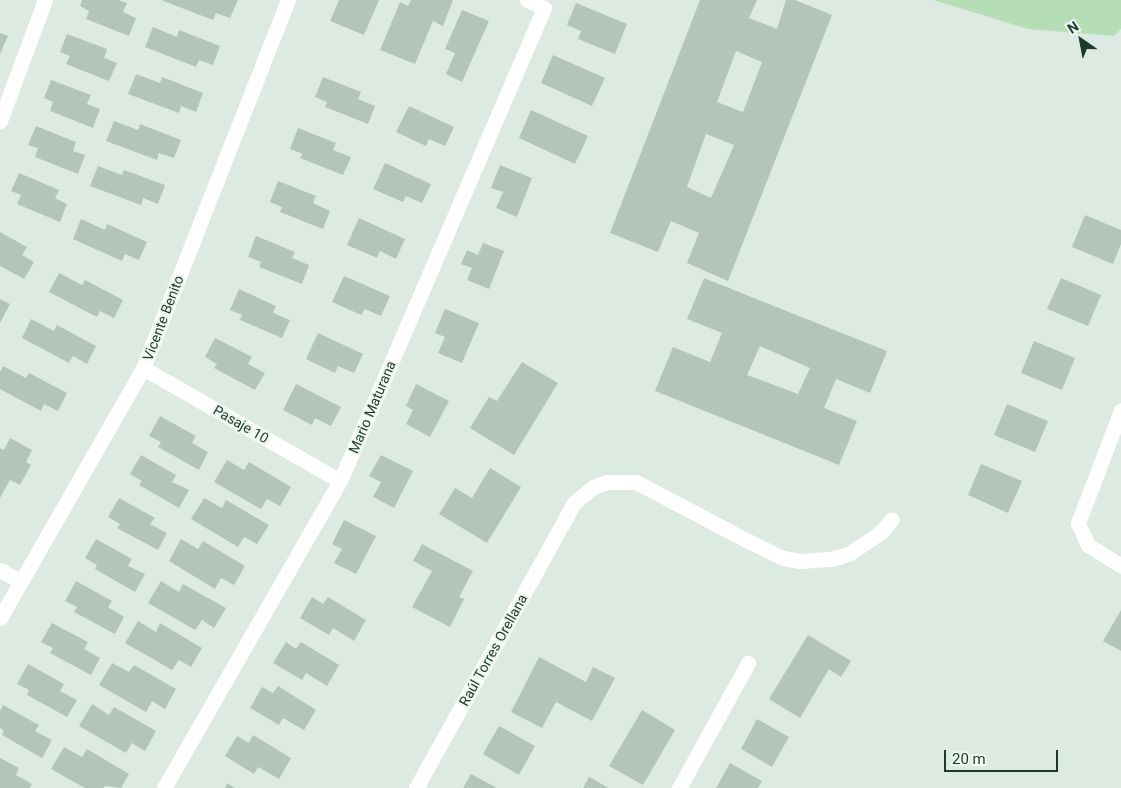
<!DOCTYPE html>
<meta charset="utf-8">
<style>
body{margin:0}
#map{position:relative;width:1121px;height:788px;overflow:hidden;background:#ddeae2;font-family:Roboto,sans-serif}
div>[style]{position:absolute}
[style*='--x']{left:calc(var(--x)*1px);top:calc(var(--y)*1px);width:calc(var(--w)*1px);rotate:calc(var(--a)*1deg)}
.green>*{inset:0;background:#b5ddb6}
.building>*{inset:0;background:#b3c5ba}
.minor>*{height:15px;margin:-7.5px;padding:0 7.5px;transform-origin:7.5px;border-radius:7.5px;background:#fff}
span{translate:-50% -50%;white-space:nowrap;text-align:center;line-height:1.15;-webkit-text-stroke:4.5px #eef7f0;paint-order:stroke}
.street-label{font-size:14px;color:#1e3a2c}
.north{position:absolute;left:1056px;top:15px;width:50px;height:50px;-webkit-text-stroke:4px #eef7f0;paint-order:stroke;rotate:327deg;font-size:14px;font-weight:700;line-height:20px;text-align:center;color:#1e3a2c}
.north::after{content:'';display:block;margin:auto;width:18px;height:22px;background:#1e3a2c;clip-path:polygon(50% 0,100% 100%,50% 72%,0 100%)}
.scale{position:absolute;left:944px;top:750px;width:114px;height:22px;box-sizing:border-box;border:2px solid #1e3a2c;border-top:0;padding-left:6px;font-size:15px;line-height:18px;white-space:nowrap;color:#1e3a2c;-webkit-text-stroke:4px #eef7f0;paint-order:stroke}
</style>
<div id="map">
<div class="green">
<i style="clip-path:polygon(934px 0,1121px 0,1121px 29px,1114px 36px,1028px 29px)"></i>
</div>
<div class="building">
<i style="clip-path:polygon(82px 0,118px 0,127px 3px,123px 12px,136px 18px,129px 36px,86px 19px,89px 11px,80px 6px)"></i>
<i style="clip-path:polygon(161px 0,238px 0,230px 18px,216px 13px,213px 20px)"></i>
<i style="clip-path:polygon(339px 0,379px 0,364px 35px,330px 21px)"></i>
<i style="clip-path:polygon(411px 0,453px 0,443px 26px,433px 21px,415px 64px,380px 50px,400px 2px,408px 6px)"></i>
<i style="clip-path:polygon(evenodd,700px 0,757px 0,749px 18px,777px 29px,786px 0,795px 0,832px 15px,728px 281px,687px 263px,699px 233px,671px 221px,658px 252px,610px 233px,700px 0,736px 51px,762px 62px,743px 112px,717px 102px,736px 51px,700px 0,706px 134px,734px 145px,711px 198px,687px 187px,706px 134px)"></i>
<i style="clip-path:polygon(576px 3px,627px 24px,615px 54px,578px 39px,581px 31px,567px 25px)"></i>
<i style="clip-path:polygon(462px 10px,489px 21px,462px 82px,446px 74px,455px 53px,445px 49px)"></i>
<i style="clip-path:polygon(153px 27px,177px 37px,179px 30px,220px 46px,213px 65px,199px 60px,196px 67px,145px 47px)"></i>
<i style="clip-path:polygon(0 33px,8px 36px,0 54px)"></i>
<i style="clip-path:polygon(67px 34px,107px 49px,104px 58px,117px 63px,109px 81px,66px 64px,70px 56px,60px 52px)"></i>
<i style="clip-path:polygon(553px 55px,605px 78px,592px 106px,541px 83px)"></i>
<i style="clip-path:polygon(136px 74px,160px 83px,162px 77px,203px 93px,196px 112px,181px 106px,179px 113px,128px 94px)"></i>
<i style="clip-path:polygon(323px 77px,361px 92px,358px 99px,375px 106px,368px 124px,325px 107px,327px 102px,315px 97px)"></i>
<i style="clip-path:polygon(51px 80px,91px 95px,87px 104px,100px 109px,93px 128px,50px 111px,53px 102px,44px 98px)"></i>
<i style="clip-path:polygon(409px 106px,454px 127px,445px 146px,429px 139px,426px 146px,396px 132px)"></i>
<i style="clip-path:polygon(531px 110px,588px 136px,575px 164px,519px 138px)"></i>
<i style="clip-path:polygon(114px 121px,138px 130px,140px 124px,181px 140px,174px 158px,159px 153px,157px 160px,106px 141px)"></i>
<i style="clip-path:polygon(36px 126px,76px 142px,73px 151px,85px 155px,78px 174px,35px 157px,38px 148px,28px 145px)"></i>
<i style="clip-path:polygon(298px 128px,336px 143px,333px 150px,351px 157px,343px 175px,300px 158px,303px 154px,290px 149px)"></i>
<i style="clip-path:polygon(385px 163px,431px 184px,422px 203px,406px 196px,403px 202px,373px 189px)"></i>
<i style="clip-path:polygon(500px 165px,532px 178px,517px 217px,496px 208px,503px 192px,491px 188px)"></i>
<i style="clip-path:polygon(98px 166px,122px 175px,124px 170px,165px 185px,158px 204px,143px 198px,141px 205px,90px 186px)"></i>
<i style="clip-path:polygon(19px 173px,59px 190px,55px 198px,67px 204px,60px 222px,17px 204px,21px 195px,11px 191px)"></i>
<i style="clip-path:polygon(278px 181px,316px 196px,313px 203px,330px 211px,323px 229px,280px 212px,282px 207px,270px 202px)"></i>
<i style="clip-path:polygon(1085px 215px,1121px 230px,1121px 244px,1113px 264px,1072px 247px)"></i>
<i style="clip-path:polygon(359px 218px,405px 239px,396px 259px,380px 251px,377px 258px,347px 245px)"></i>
<i style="clip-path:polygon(81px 219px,105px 230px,107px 224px,147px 242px,139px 260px,125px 254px,122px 261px,73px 239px)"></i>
<i style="clip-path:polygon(0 232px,27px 247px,22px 255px,34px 262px,24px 279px,0 266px)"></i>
<i style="clip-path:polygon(256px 236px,295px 252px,292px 258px,309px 265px,302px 284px,259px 267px,261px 262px,248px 257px)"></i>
<i style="clip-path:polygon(483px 243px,504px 251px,489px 289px,467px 280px,472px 268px,461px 264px,467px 250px,478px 255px)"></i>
<i style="clip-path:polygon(59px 273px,82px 285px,85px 280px,123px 300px,114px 318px,100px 311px,97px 317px,49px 292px)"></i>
<i style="clip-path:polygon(344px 276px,390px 296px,381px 316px,365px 309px,361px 315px,332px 302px)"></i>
<i style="clip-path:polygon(evenodd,704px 278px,887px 351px,870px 393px,836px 379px,824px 408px,857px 421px,839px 465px,655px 391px,673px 347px,710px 362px,722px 333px,687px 319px,704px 278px,760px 346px,810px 368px,798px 394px,747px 375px,760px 346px)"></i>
<i style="clip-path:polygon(1061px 278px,1101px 295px,1088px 326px,1047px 309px)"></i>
<i style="clip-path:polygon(239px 289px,276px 306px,273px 313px,290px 320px,282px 338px,240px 320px,242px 315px,230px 310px)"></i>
<i style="clip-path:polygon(0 299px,10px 304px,0 323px)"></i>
<i style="clip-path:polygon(445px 309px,479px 323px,462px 363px,438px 353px,445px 337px,435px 333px)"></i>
<i style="clip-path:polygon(31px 319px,54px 331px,57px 325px,96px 346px,87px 364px,73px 356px,69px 363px,22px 338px)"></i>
<i style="clip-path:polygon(318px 333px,363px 354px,354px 373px,338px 366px,335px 373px,306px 359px)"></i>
<i style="clip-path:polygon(215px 338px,252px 357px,248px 364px,265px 373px,255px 390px,214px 368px,217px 364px,205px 357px)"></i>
<i style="clip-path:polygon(1034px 341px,1075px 358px,1062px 390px,1021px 373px)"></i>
<i style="clip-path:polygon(522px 362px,558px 383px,514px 455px,470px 428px,489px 397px,497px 401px)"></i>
<i style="clip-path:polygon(3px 366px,26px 378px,29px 373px,67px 393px,58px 411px,44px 404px,41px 411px,0 389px,0 372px)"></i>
<i style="clip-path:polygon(296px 384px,341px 407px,331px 426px,315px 418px,312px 425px,283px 410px)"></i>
<i style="clip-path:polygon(416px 384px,449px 401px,430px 437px,406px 424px,413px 410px,406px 406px)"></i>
<i style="clip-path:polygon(1007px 404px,1048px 421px,1035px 452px,994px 435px)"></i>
<i style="clip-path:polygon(160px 416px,196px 436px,192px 443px,208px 452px,199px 470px,158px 447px,161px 442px,149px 436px)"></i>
<i style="clip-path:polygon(10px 438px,32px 450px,26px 462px,31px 465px,20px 485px,10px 480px,0 498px,0 448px,4px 450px)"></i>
<i style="clip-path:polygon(141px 455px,176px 475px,172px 482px,189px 490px,179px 508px,139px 485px,142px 481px,130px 474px)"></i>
<i style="clip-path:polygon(381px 455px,413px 471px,394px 508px,373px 497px,381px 482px,369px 476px)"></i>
<i style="clip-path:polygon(227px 460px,244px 470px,249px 462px,291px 487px,280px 506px,267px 499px,261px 509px,214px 482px)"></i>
<i style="clip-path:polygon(981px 464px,1022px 481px,1008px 513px,968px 495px)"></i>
<i style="clip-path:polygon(490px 468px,521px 487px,487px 543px,439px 514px,455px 488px,472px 498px)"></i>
<i style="clip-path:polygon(119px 498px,155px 518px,150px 524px,167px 533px,158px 550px,117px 528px,120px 524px,108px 517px)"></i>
<i style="clip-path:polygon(204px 498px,222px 508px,226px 500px,269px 525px,257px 544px,244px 537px,238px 547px,191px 519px)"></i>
<i style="clip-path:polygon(344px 520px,376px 536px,356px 574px,334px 563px,342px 549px,332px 544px)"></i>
<i style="clip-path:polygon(96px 539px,132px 559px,128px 566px,145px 574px,135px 592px,95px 569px,97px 565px,85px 558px)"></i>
<i style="clip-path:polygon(181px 539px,198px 549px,203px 541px,245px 566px,234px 585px,221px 578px,215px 589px,169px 561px)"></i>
<i style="clip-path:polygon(422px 544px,473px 571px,459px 597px,464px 599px,450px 627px,412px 607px,432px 571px,413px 561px)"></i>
<i style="clip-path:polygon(76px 581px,112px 601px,108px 607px,124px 617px,115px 634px,74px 612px,77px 607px,65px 601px)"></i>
<i style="clip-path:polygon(161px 581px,179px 592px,183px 584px,226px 608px,214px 628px,202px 620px,195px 630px,148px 603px)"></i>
<i style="clip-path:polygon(312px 597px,323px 604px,328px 597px,366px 620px,354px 641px,333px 628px,329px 635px,300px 618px)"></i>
<i style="clip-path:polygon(1121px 610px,1121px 651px,1103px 641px)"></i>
<i style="clip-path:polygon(138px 621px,156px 632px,160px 623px,202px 648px,191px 667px,179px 660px,172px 670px,125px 643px)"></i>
<i style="clip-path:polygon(52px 623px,88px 642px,84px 649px,100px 658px,91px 675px,50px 653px,53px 648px,41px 642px)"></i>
<i style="clip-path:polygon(808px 635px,851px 661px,841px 677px,829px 669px,800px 718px,769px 699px)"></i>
<i style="clip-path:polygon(286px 642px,296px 649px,301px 642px,339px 665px,327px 686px,306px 673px,302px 680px,273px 663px)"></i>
<i style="clip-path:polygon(539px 657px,586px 682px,593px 667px,615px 678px,592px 721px,556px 702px,542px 728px,511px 712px)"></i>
<i style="clip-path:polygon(112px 663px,129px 672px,134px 665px,176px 689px,165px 709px,152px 701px,146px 712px,99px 685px)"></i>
<i style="clip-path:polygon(28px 664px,64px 684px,60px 691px,77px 700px,67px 717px,27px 695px,29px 690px,17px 684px)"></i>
<i style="clip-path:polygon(278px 686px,316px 710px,304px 730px,283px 718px,279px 725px,250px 708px,262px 687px,273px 693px)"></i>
<i style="clip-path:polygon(92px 704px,109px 715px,114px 707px,156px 731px,145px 751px,132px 743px,126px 753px,79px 726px)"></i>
<i style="clip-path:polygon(3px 705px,39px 725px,35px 731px,52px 740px,42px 758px,2px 735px,4px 731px,0 728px,0 711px)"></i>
<i style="clip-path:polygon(642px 710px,675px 730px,643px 785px,609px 766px)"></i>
<i style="clip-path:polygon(757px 719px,789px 737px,772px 767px,741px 749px)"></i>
<i style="clip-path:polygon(499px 726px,535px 746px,519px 775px,483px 754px)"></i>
<i style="clip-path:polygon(253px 735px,291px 758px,279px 779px,258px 767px,254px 774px,225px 756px,237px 736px,249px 743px)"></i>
<i style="clip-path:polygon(64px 747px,82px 757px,87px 749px,129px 774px,121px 788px,105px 786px,103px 788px,85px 788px,51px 769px)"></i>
<i style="clip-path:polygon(0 758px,19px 768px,16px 775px,32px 784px,30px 788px,0 788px)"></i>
<i style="clip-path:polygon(730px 763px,762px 781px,758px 788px,716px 788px)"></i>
<i style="clip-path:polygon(471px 774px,497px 788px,463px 788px)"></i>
<i style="clip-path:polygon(589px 777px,609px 788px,583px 788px)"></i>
<i style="clip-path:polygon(227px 783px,235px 788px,225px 788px)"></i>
</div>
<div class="minor">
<i style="--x:0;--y:121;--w:129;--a:-69.6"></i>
<i style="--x:143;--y:368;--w:227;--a:29.8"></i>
<i style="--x:1121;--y:410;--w:121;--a:110.8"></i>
<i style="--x:1078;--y:523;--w:24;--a:66"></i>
<i style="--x:1088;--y:545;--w:39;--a:32"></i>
<i style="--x:0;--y:570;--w:24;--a:30"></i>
<i style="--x:0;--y:618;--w:288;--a:-60.2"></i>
<i style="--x:143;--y:368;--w:396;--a:-68.5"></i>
<i style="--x:164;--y:788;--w:354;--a:-60.2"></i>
<i style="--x:340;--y:481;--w:515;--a:-66.67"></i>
<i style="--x:544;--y:8;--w:19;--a:-155"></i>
<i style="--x:416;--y:788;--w:326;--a:-61"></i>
<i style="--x:574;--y:503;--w:25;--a:-40"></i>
<i style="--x:593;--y:487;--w:15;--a:-20"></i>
<i style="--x:607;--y:482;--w:29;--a:0"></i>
<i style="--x:636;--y:482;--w:122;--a:27.8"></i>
<i style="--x:744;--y:539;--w:43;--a:26"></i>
<i style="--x:783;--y:558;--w:17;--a:10"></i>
<i style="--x:800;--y:561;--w:32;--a:-4"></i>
<i style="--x:832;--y:559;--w:19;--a:-18"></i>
<i style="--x:850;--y:553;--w:36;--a:-34"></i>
<i style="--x:880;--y:533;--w:18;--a:-49"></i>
<i style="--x:679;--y:788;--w:143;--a:-61.1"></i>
</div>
<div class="street-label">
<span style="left:163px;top:318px;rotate:-69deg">Vicente Benito</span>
<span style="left:372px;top:407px;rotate:-67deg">Mario Maturana</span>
<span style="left:241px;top:424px;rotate:30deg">Pasaje 10</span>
<span style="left:493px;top:650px;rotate:-61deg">Raúl Torres Orellana</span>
</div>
<div class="north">N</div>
<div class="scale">20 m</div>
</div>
